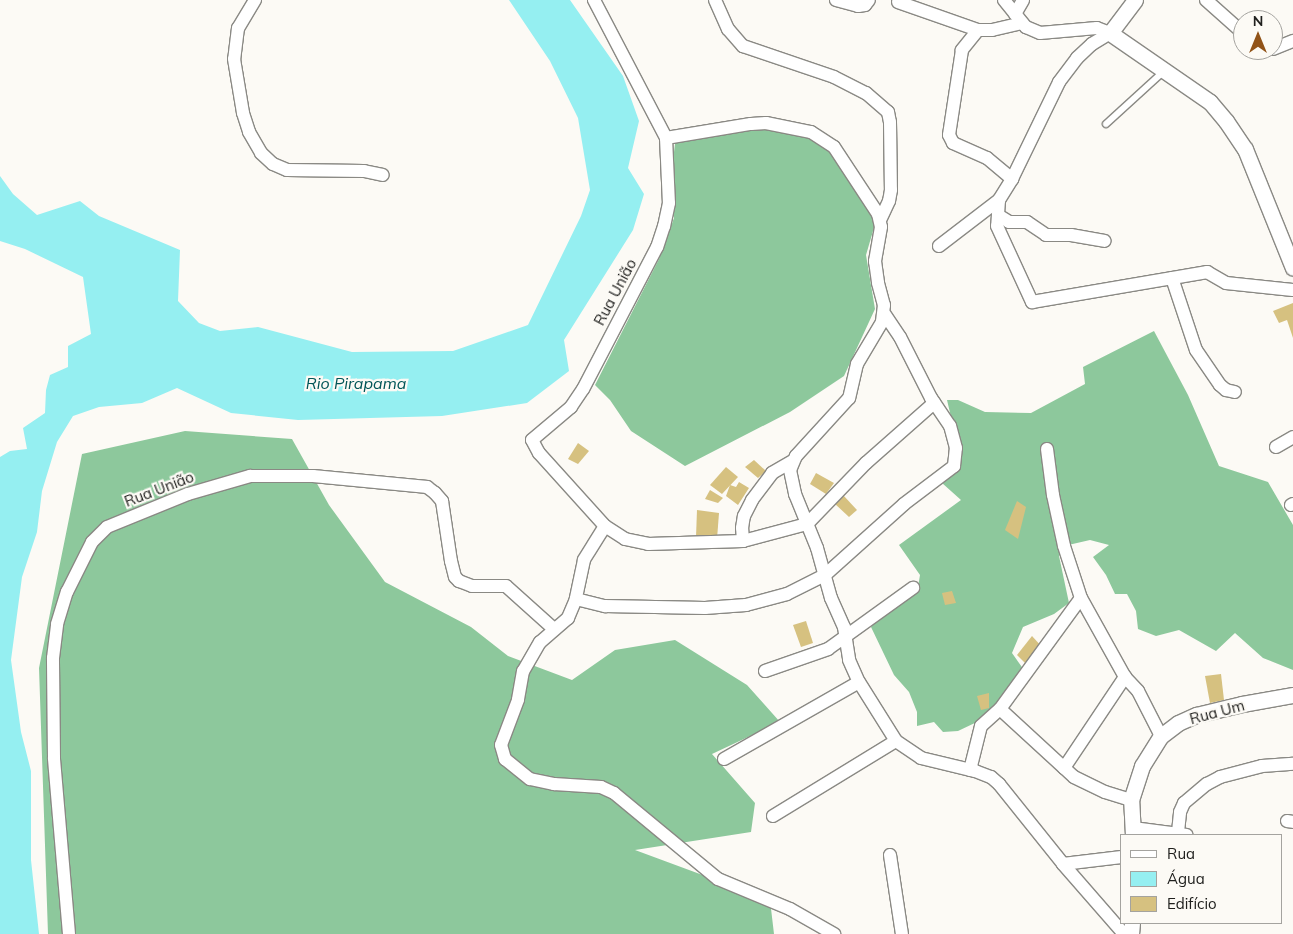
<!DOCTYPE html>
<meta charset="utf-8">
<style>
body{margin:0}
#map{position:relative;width:1293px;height:934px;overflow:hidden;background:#fcfaf5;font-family:Mulish,sans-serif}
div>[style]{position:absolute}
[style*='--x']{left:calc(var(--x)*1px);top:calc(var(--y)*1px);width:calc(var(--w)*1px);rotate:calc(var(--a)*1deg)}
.forest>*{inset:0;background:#8dc89c}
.water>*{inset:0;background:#95eff1}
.building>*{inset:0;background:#d6c180}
.roads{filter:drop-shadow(1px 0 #8a8984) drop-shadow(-1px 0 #8a8984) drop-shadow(0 1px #8a8984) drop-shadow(0 -1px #8a8984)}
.service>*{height:6px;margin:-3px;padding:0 3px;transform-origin:3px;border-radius:3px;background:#fff}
.minor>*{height:12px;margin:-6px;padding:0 6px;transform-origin:6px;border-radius:6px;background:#fff}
.tertiary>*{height:15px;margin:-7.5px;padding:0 7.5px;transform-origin:7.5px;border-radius:7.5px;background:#fff}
span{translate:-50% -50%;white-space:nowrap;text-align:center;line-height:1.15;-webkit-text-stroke:4.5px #fcfaf5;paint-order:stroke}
.street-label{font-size:15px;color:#20201e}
.water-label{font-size:16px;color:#005557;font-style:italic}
.legend{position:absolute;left:1120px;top:834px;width:162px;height:90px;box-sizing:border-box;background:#fcfaf5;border:1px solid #a4a39f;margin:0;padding:6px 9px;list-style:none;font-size:15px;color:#20201e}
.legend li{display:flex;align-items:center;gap:10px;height:25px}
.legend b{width:25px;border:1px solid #a4a39f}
.north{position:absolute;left:1233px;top:10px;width:50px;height:50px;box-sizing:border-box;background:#fcfaf5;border:1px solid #a4a39f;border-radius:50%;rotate:0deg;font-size:14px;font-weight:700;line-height:20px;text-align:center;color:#20201e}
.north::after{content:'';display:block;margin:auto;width:18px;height:22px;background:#915318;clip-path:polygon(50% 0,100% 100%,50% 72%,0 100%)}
</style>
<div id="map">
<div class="forest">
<i style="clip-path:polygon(773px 124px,820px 136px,878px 214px,866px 255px,875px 309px,844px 376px,790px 412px,685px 466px,631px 431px,610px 400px,595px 385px,659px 259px,674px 218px,669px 192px,676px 136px)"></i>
<i style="clip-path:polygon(1154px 331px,1188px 395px,1219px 466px,1268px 482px,1293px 525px,1293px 670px,1263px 658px,1235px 633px,1216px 651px,1179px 630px,1156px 636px,1138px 629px,1136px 611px,1127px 594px,1115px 594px,1106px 575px,1093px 557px,1109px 545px,1090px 540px,1064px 546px,1059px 556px,1069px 603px,1054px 614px,1023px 627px,1012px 653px,1024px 670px,1001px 701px,979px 721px,958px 731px,943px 732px,934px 722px,917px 726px,917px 712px,909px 692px,894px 675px,871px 627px,884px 614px,917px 593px,920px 575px,899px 545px,961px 500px,942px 483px,960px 467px,961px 439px,951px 417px,947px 400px,958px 400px,985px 412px,1031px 413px,1085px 384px,1083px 367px)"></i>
<i style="clip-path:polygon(185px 431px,292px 439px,329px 505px,385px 582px,471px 627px,508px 656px,572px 680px,615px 650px,675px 640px,747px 685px,780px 722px,712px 754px,755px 803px,751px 832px,635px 850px,770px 900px,774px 934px,48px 934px,39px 668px,82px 454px)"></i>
</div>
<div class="water">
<i style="clip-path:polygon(509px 0,570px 0,623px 76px,639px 121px,628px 168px,644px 194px,633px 230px,564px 340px,569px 371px,527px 403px,442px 416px,298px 420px,231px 413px,177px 388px,142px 403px,99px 407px,73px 416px,57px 442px,42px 491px,37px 532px,22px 577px,11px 660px,21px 732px,31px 771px,31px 860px,39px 934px,0 934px,0 457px,10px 451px,27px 449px,23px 428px,45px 413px,46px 390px,50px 375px,68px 367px,68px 346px,91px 334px,83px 277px,25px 249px,0 241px,0 176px,13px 194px,37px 215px,80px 201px,99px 216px,180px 250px,178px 301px,199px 323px,220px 331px,258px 327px,352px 352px,453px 351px,528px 325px,581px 216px,590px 190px,578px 118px,550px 61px)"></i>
</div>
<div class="building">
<i style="clip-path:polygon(1293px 303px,1293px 338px,1287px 320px,1279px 323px,1273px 311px)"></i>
<i style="clip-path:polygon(578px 443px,589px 451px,578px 464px,568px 459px)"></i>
<i style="clip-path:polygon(754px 460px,766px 471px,758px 478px,745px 467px)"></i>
<i style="clip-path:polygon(726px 467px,738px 477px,722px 494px,710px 485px)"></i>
<i style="clip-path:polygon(816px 473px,834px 483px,826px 494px,810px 484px)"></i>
<i style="clip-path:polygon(739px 482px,749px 488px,738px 505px,726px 496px,730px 485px,736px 487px)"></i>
<i style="clip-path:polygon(710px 490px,723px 498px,718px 503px,705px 499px)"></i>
<i style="clip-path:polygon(843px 495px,857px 510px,849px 517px,834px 503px)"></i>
<i style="clip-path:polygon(1017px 501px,1026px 507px,1018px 539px,1005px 530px)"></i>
<i style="clip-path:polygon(697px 510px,719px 513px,717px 539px,696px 537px)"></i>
<i style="clip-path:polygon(952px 591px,956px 603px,945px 605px,942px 593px)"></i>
<i style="clip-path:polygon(806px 621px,813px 643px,801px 647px,793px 625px)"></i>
<i style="clip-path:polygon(1032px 636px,1043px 648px,1029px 667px,1017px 655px)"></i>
<i style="clip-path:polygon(1221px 674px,1224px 700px,1210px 703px,1205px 676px)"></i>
<i style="clip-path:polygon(989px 693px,989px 708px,981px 710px,977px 696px)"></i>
</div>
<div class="roads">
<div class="service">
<i style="--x:1106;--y:124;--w:79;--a:-42.4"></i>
</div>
<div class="minor">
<i style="--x:255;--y:0;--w:33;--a:121"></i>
<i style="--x:238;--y:28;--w:31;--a:97"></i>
<i style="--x:234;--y:59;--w:55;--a:80.5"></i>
<i style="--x:243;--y:113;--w:20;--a:72"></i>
<i style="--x:249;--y:132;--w:24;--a:60"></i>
<i style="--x:261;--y:153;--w:16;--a:43"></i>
<i style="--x:273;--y:164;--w:15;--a:23"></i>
<i style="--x:287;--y:170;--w:77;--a:0.7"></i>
<i style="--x:364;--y:171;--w:19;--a:12"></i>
<i style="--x:594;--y:0;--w:156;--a:62.4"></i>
<i style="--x:666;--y:138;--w:65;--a:87.4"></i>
<i style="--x:669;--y:203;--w:24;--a:102"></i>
<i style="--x:664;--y:226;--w:22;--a:108"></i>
<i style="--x:657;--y:247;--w:160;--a:117.5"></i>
<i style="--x:583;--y:389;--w:22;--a:124"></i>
<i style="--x:571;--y:407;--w:51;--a:139.8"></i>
<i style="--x:532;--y:440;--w:15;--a:62"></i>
<i style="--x:539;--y:453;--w:98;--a:47.9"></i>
<i style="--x:605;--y:526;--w:24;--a:33"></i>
<i style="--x:625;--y:539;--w:24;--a:12"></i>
<i style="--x:648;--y:544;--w:95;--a:-1.8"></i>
<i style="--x:743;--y:541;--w:66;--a:-14.9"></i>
<i style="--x:807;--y:524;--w:85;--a:-46"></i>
<i style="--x:866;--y:463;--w:91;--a:-41.4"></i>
<i style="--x:715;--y:0;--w:32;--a:66"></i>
<i style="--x:728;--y:29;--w:23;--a:49"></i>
<i style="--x:743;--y:46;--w:96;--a:18.8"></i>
<i style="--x:834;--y:77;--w:36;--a:27"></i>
<i style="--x:866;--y:93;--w:29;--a:41"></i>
<i style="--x:888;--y:112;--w:10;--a:79"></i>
<i style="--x:890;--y:122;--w:68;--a:89.2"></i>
<i style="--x:891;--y:190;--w:11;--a:100"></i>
<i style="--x:889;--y:201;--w:21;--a:115"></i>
<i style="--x:836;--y:0;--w:23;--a:15"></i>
<i style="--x:858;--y:6;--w:7;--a:-8"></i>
<i style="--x:865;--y:5;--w:6;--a:-51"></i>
<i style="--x:1004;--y:0;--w:35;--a:51"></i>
<i style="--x:1026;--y:27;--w:15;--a:23"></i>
<i style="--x:1040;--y:33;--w:57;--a:-5"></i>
<i style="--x:1097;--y:28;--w:14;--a:21"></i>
<i style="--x:1206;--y:0;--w:50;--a:41.7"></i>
<i style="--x:898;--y:2;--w:85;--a:19.3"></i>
<i style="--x:978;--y:30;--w:14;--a:0"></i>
<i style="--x:992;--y:30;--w:31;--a:-13"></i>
<i style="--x:1015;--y:14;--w:16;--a:-60"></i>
<i style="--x:978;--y:30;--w:26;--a:129"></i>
<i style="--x:962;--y:50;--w:86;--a:98.7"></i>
<i style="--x:949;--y:135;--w:9;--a:63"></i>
<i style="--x:953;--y:143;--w:37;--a:24"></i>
<i style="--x:987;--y:158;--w:33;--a:40"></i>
<i style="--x:1273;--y:49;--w:22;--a:-22"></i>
<i style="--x:666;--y:138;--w:86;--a:-9.4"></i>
<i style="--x:751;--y:124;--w:15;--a:-4"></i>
<i style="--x:766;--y:123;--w:46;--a:11.3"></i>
<i style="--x:811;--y:132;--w:27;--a:33"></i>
<i style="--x:834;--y:147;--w:80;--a:56.7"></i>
<i style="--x:878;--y:214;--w:13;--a:77"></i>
<i style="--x:881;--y:227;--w:35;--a:100"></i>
<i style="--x:875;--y:261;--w:22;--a:82"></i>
<i style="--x:878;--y:283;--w:23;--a:75"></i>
<i style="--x:884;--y:305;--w:17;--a:97"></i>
<i style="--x:882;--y:322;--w:49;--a:120.8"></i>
<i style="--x:857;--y:364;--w:35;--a:103"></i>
<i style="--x:849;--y:398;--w:79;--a:132.4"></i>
<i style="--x:796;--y:456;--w:15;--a:113"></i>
<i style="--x:790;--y:470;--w:25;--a:78"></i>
<i style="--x:795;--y:494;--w:58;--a:67.8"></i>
<i style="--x:817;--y:548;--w:52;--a:74.4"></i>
<i style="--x:831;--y:598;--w:32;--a:66"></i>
<i style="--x:844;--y:627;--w:33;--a:81"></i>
<i style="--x:849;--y:660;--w:24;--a:66"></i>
<i style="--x:859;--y:682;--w:70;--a:57.9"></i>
<i style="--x:896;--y:741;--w:30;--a:34"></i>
<i style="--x:921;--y:758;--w:56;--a:13.5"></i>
<i style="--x:975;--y:771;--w:17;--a:21"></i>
<i style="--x:991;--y:777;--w:11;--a:41"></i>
<i style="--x:999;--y:784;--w:102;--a:51.3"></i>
<i style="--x:1063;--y:864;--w:93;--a:48.9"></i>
<i style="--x:999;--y:200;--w:26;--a:94"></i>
<i style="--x:997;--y:226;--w:84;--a:65.3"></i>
<i style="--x:1032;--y:302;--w:178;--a:-9.7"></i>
<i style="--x:1207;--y:272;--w:22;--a:30"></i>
<i style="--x:1226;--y:283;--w:67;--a:6"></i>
<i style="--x:998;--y:215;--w:13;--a:32"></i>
<i style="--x:1009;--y:222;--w:18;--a:0"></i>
<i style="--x:1027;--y:222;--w:23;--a:34"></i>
<i style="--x:1046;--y:235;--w:25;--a:0"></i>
<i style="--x:1071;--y:235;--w:34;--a:10"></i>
<i style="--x:939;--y:246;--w:76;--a:-37.5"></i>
<i style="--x:999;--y:200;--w:25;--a:-58"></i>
<i style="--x:1012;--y:179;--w:108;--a:-64.1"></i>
<i style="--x:1059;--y:82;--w:30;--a:-53"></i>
<i style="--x:1077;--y:58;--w:21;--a:-43"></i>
<i style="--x:1092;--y:44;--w:21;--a:-31"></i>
<i style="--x:1172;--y:278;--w:76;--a:71.6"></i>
<i style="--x:1196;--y:350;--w:42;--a:55.6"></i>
<i style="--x:1220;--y:385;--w:8;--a:40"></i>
<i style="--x:1226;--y:390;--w:9;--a:13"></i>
<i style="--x:1276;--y:447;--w:20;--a:-30"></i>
<i style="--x:1047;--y:449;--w:46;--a:82.6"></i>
<i style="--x:1053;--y:495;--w:52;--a:77.8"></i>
<i style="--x:1064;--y:546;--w:55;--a:71.9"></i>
<i style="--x:1081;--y:598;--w:90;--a:60.9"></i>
<i style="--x:1125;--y:677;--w:19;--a:47"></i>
<i style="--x:1138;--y:691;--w:51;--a:62.9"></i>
<i style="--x:1291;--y:505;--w:2;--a:-27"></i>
<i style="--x:605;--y:526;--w:40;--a:122"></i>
<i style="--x:584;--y:560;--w:40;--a:102"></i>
<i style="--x:576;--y:599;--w:21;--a:113"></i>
<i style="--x:568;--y:618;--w:37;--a:139"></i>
<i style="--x:540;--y:642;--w:34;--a:120"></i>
<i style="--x:523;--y:671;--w:29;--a:100"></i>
<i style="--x:518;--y:700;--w:48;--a:110.7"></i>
<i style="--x:501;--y:745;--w:15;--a:74"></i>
<i style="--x:505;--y:759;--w:32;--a:39"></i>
<i style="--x:530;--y:779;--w:25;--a:12"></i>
<i style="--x:554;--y:784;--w:47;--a:3.7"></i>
<i style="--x:601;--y:787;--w:14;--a:25"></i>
<i style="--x:614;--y:793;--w:135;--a:39.6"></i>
<i style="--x:718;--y:879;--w:78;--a:22.6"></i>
<i style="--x:790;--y:909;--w:51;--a:29.6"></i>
<i style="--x:743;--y:541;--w:13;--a:-94"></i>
<i style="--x:742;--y:528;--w:12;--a:-81"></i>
<i style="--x:744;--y:516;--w:18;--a:-63"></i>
<i style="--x:752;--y:500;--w:34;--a:-53"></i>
<i style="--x:772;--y:473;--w:24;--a:-30"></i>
<i style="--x:576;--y:599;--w:30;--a:14"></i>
<i style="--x:605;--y:606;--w:100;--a:1.1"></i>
<i style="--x:705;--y:608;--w:41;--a:-4.2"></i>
<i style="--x:746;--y:605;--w:42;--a:-15"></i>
<i style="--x:787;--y:594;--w:42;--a:-26.6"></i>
<i style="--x:825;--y:575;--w:106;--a:-41.9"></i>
<i style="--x:904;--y:504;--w:63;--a:-37.2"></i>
<i style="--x:954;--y:466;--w:18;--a:-84"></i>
<i style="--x:956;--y:448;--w:23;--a:-105"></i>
<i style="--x:950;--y:426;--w:34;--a:-124"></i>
<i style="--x:931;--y:398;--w:68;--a:-116.9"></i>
<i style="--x:900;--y:337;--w:27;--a:-124"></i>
<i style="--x:765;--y:671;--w:67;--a:-19.2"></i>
<i style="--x:828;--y:649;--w:105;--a:-35.7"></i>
<i style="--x:1000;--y:709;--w:100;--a:42.6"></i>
<i style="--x:1074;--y:777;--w:34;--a:26"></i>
<i style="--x:1105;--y:792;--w:27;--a:17"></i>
<i style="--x:724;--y:759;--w:155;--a:-29.7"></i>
<i style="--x:1064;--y:768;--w:110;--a:-56.2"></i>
<i style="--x:970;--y:770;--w:45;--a:-76"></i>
<i style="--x:981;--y:726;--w:25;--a:-42"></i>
<i style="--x:1000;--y:709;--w:137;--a:-53.9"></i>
<i style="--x:773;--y:816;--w:144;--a:-31.4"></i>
<i style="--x:1287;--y:821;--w:6;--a:9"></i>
<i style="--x:1133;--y:828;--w:54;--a:7.4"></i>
<i style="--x:1178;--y:832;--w:20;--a:-84"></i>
<i style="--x:1180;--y:812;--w:10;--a:-66"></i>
<i style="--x:1184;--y:803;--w:30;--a:-40"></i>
<i style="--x:1207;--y:784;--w:15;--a:-28"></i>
<i style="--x:1220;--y:777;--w:43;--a:-14.7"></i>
<i style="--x:1262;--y:766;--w:31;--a:-4"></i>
<i style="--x:890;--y:855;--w:80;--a:81.4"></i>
<i style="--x:1063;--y:864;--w:59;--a:-6.8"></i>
<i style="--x:69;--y:934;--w:177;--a:-94.9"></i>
<i style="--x:54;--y:758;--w:100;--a:-90.6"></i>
<i style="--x:53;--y:658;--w:34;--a:-83"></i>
<i style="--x:57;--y:624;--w:34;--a:-73"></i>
<i style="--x:67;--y:592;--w:56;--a:-63.4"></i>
<i style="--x:92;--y:542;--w:21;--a:-45"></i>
<i style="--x:107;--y:527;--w:87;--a:-22.2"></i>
<i style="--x:188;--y:494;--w:65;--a:-16.2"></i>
<i style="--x:250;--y:476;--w:63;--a:0"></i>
<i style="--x:313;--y:476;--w:115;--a:5.5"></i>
<i style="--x:427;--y:487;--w:10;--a:37"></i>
<i style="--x:435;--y:493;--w:11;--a:49"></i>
<i style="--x:442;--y:501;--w:61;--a:81.5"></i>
<i style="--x:451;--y:561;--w:16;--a:76"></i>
<i style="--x:455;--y:577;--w:6;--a:45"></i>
<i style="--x:459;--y:581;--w:14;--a:21"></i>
<i style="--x:472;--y:586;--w:34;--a:0"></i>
<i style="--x:506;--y:586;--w:64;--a:41.9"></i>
</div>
<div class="tertiary">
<i style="--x:1135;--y:0;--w:41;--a:127.1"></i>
<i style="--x:1110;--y:33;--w:121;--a:34.6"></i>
<i style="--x:1210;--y:102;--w:25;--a:50"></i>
<i style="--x:1226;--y:121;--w:34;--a:56"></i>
<i style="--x:1245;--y:149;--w:128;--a:68"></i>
<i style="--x:1133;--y:835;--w:35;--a:-93"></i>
<i style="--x:1131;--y:800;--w:36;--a:-72"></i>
<i style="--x:1142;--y:766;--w:36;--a:-58"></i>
<i style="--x:1161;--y:736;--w:21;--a:-37"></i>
<i style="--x:1178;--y:723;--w:20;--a:-24"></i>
<i style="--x:1196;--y:715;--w:47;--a:-13.4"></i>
<i style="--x:1242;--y:704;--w:52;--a:-10"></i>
<i style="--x:1131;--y:934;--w:11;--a:-85"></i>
</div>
</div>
<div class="street-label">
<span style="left:615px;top:292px;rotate:-62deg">Rua União</span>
<span style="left:159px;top:489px;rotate:-21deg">Rua União</span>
<span style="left:1217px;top:712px;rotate:-15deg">Rua Um</span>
</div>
<div class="water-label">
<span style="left:356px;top:383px">Rio Pirapama</span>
</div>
<ul class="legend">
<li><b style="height:6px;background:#fff"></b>Rua</li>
<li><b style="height:14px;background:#95eff1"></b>Água</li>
<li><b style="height:14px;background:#d6c180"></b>Edifício</li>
</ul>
<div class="north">N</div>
</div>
